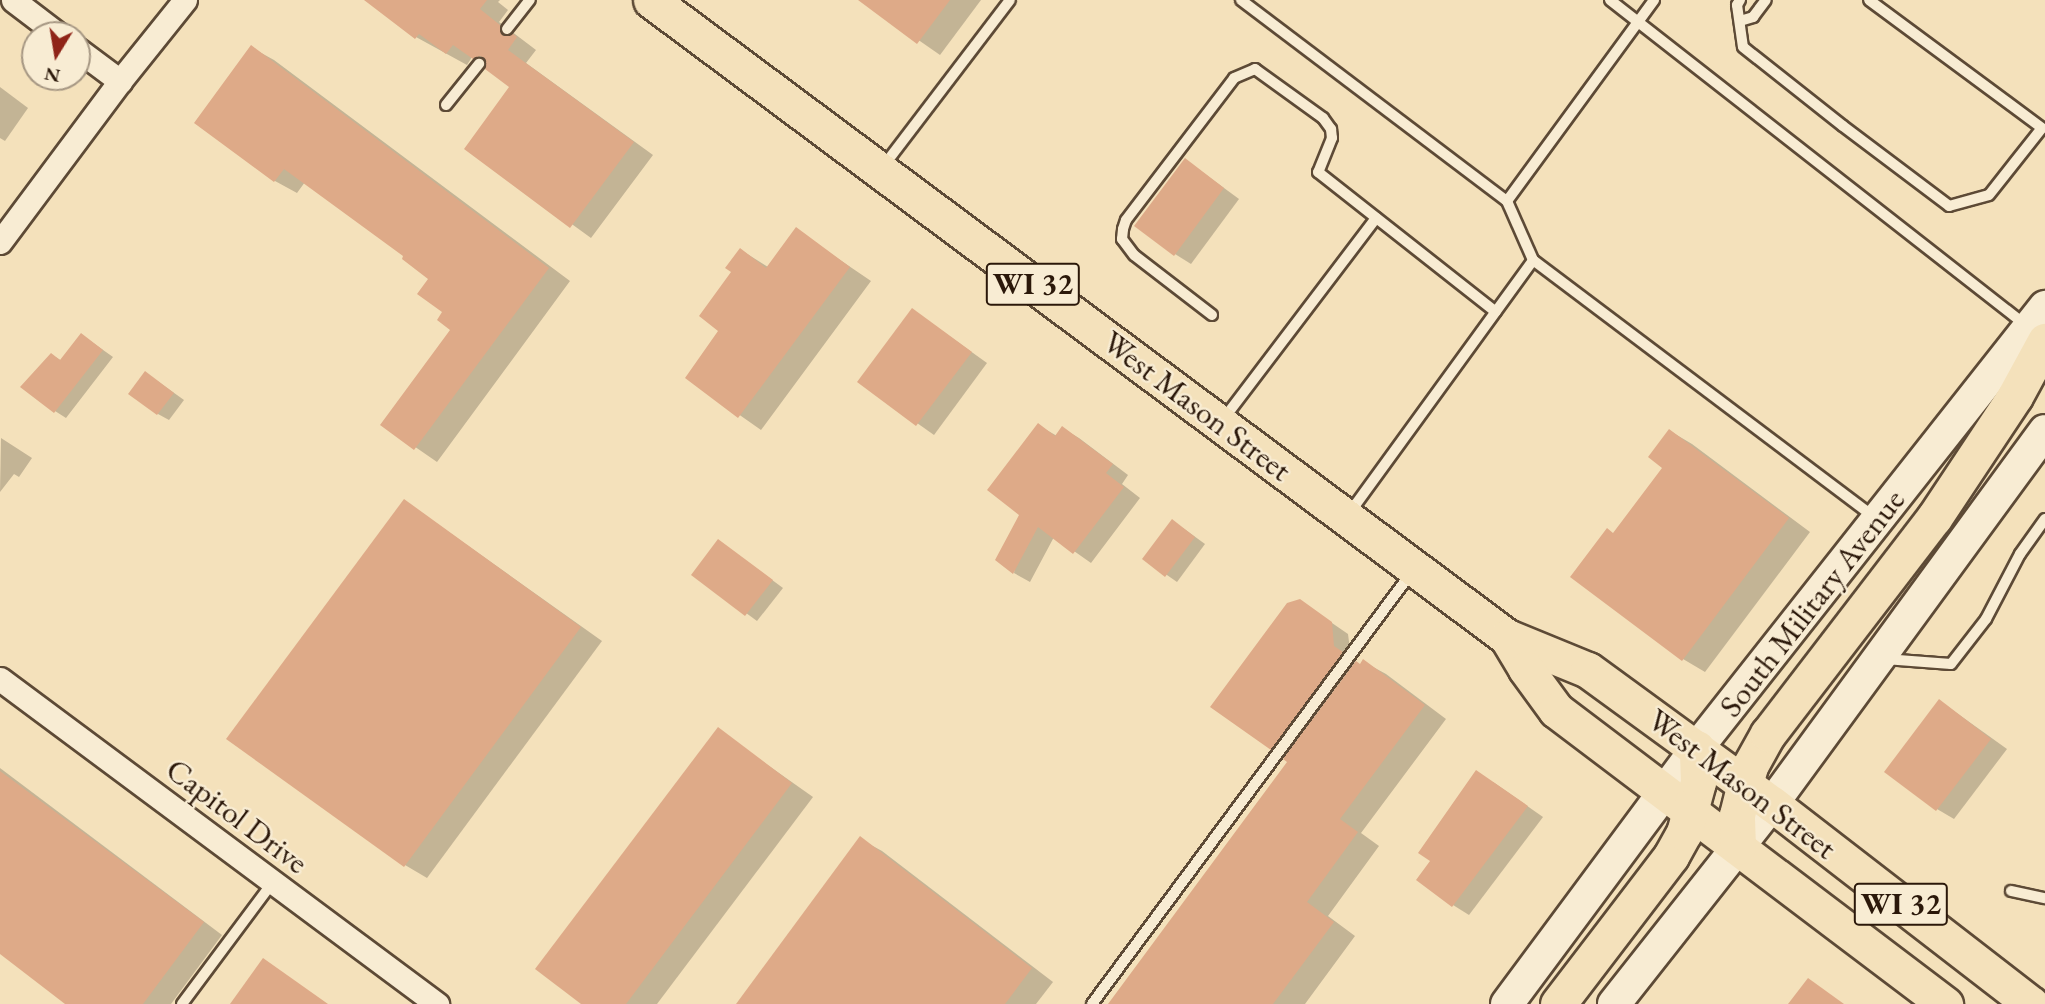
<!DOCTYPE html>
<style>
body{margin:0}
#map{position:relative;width:2045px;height:1004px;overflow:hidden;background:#f4e1bb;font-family:"EB Garamond",serif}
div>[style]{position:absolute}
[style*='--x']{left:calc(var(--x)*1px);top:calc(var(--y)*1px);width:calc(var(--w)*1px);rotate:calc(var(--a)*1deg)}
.shadow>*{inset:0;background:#0003}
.building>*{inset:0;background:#deaa88}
.roads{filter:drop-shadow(2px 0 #5d4a36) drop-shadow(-2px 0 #5d4a36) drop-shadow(0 2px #5d4a36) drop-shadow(0 -2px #5d4a36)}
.lane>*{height:10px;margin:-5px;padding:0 5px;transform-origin:5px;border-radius:5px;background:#f8ecd3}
.street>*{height:23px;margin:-11.5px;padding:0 11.5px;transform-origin:11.5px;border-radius:11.5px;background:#f8ecd3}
.secondary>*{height:32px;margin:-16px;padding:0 16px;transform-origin:16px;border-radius:16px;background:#f8ecd3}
.primary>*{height:35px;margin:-17.5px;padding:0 17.5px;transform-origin:17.5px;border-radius:17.5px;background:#f4e1bb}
span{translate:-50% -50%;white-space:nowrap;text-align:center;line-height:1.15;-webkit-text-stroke:5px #f8ecd3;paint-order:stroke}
.shield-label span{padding:2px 5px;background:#f8ecd3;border:2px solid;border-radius:5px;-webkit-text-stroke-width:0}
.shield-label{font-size:30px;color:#2b180a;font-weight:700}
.street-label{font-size:32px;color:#2b180a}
.north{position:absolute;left:21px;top:21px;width:70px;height:70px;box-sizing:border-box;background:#f8ecd3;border:2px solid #a69783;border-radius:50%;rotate:191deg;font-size:19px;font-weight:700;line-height:28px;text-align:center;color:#2b180a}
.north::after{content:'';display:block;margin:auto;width:24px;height:32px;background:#8f2418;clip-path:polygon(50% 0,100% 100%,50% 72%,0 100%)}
</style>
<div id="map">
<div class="shadow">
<i style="clip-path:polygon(387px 0,500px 0,498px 2px,508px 10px,499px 22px,536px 50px,526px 63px,653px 155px,591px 238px,467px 148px,512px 87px,472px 57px,467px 65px,416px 37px)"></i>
<i style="clip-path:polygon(861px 0,981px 0,940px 55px)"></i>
<i style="clip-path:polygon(252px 48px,274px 60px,570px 281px,437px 462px,382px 424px,452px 329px,430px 279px,406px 256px,305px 182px,297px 193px,275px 181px)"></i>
<i style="clip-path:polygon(0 87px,28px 108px,5px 141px,0 138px)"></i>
<i style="clip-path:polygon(1186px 160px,1239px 199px,1191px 264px,1175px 254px)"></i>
<i style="clip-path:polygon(796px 230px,871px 281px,761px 430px,687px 378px,721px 330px,741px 250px,768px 267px)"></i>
<i style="clip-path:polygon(913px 310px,987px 363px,934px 435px,859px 382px)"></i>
<i style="clip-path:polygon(82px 335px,113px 357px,66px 418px,55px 411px,52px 355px,62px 361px)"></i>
<i style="clip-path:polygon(156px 380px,184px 400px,169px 420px,158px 414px)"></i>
<i style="clip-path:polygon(1038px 425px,1057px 436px,1062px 428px,1079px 438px,1128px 475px,1122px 484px,1140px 498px,1091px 563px,1054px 537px,1030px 582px,1014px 573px)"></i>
<i style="clip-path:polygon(1670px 431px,1692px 444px,1810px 532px,1705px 672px,1683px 659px,1614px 534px,1665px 468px)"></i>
<i style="clip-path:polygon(1px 438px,32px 458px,19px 477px,14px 474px,0 492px)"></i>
<i style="clip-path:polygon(405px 501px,602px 641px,427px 878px,405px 865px)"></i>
<i style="clip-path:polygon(1183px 528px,1205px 544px,1177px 582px,1144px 559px)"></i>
<i style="clip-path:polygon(719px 541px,783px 588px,757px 621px,693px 574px)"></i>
<i style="clip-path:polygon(1300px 601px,1348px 634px,1351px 657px,1358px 664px,1361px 666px,1364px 662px,1386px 674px,1446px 719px,1361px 833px,1379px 846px,1328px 916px,1355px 936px,1305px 1004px,1110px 1004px,1290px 762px,1271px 748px)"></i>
<i style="clip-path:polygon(1940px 701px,2007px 749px,1954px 819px,1937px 809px)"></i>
<i style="clip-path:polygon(718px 730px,813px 797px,657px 1004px,584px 1004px)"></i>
<i style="clip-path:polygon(0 768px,222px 935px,171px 1004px,69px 1004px,0 952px)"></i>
<i style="clip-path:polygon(1493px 782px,1543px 817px,1469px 915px,1453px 905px)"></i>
<i style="clip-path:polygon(860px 839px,882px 851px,1053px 982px,1036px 1004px,738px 1004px)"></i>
</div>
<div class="building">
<i style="clip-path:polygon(364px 0,487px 0,480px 9px,500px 25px,503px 36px,513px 34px,517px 37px,508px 50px,634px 142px,570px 228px,464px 149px,509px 87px,485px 69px,484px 58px,480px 56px,473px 59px,453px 45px,446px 54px,419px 34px,415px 39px)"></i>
<i style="clip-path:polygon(858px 0,950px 0,917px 44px)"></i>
<i style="clip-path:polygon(251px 45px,549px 268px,414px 450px,380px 425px,450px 330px,437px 320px,442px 312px,417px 294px,428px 279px,402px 259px,403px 256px,284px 169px,274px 182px,194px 123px)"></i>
<i style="clip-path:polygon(1185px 158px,1224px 188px,1174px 256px,1134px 226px)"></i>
<i style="clip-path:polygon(796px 227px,850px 267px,738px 418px,685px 378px,718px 331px,699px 316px,731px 272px,725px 268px,740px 248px,766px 268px)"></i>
<i style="clip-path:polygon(912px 308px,972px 352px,916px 426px,857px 382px)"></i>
<i style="clip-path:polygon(81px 333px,103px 350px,54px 413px,20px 387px,51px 353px,60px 360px)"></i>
<i style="clip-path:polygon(145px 371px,174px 393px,157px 415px,128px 394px)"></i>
<i style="clip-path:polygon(1038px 423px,1055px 436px,1062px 426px,1113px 464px,1106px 473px,1124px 487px,1073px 554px,1038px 527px,1013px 574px,995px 560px,1019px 515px,987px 490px)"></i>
<i style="clip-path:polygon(1669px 429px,1789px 518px,1682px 661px,1570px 577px,1607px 528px,1613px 533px,1662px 468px,1648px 457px)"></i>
<i style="clip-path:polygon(404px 499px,581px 627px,404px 867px,226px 739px)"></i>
<i style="clip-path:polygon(1172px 519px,1195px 537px,1165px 577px,1142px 559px)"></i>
<i style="clip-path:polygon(718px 539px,773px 580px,745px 616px,691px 575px)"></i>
<i style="clip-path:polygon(1300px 599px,1332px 622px,1334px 646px,1343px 652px,1271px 750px,1210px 707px,1287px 603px)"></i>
<i style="clip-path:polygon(1363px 659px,1425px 705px,1340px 819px,1358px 832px,1307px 902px,1334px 922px,1273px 1004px,1108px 1004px,1287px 762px,1283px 759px,1356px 661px,1360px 664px)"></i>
<i style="clip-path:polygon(1939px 699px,1991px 739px,1936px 811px,1884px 772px)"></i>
<i style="clip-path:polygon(718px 727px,792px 783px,626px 1004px,581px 1004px,535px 969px)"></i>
<i style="clip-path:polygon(1476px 770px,1528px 806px,1452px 907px,1416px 880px,1430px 861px,1418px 853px)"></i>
<i style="clip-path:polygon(0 771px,204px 922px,143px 1004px,65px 1004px,0 954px)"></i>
<i style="clip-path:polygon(860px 836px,1032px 968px,1005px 1004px,736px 1004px)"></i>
<i style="clip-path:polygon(263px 958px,328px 1004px,230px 1004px)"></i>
<i style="clip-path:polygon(1808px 978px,1844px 1004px,1788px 1004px)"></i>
</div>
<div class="roads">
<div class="lane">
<i style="--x:1241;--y:0;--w:333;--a:37.1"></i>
<i style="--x:1507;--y:201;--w:64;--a:66.2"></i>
<i style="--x:1533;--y:260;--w:428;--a:37"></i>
<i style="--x:1610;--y:0;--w:529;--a:38.02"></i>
<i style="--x:1740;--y:0;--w:6;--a:121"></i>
<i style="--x:1737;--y:5;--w:42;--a:81.9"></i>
<i style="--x:1743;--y:47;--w:127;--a:38.3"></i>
<i style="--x:1843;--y:126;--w:133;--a:37"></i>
<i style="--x:1949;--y:206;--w:41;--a:-15.4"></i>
<i style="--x:1989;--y:195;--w:85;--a:-51.7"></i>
<i style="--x:2042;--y:128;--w:215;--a:-143.5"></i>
<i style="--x:1740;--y:21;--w:14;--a:-17"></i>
<i style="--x:1753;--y:17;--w:21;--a:-53"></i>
<i style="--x:507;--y:29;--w:37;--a:-52"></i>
<i style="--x:446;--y:105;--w:53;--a:-51.2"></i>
<i style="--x:882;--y:168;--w:211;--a:-52.7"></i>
<i style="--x:1507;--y:201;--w:249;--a:-53.8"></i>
<i style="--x:1212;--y:315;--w:98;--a:-142.4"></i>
<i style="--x:1134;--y:255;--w:20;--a:-127"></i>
<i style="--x:1122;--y:239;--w:10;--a:-84"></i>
<i style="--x:1123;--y:229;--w:9;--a:-72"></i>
<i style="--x:1126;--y:220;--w:178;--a:-52.7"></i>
<i style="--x:1234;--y:78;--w:23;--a:-23"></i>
<i style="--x:1255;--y:69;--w:84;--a:35.8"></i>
<i style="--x:1323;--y:118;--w:14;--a:54"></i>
<i style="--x:1331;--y:129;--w:9;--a:84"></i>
<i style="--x:1332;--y:138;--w:37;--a:112"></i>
<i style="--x:1318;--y:172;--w:226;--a:38.2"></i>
<i style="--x:1222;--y:421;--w:255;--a:-52.8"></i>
<i style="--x:1348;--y:515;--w:315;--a:-54"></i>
<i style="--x:1885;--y:659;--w:66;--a:4.3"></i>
<i style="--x:1951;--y:664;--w:57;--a:-52.1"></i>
<i style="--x:1986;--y:619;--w:73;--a:-62.4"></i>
<i style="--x:2020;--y:554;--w:43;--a:-54.5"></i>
<i style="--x:2011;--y:891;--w:35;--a:12"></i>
<i style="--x:182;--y:1004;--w:152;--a:-53.3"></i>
<i style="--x:1092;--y:1004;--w:536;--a:-53.49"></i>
</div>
<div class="street">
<i style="--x:13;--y:0;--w:58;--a:37.3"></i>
<i style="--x:77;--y:49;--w:54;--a:36.7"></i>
<i style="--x:0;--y:242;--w:201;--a:-53.3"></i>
<i style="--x:120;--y:81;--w:104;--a:-51.3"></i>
<i style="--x:0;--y:679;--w:545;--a:36.64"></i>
</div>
<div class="secondary">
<i style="--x:1507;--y:1004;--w:319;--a:-53.4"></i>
<i style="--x:1697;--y:748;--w:562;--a:-51.72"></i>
<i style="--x:1614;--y:1004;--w:255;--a:-51.7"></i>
<i style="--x:1772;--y:804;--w:462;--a:-53.8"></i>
</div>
<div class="primary">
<i style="--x:651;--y:0;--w:1067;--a:36.66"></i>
<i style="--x:1507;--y:637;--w:87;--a:22.2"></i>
<i style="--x:1588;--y:670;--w:228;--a:36.1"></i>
<i style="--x:1772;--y:804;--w:327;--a:37.7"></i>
<i style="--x:1507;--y:637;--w:37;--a:59"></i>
<i style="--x:1526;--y:669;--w:51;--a:53.8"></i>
<i style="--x:1556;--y:710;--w:488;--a:37.1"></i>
<i style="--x:1738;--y:847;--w:32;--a:-92"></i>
<i style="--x:1737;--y:815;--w:32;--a:-76"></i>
<i style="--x:1745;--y:784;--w:19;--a:-74"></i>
<i style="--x:1750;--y:766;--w:37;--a:-61"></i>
<i style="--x:1768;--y:734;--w:272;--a:-52.5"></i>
<i style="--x:1934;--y:518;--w:146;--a:-56.4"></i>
<i style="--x:2015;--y:396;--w:63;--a:-61.4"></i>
<i style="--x:1558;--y:1004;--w:186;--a:-52.6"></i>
<i style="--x:1671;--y:856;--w:26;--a:-61"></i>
<i style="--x:1684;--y:833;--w:53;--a:-74.6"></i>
<i style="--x:1698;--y:782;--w:34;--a:-92"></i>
</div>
</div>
<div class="shield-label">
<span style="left:1033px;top:284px">WI 32</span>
<span style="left:1901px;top:904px">WI 32</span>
</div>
<div class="street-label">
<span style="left:1197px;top:406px;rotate:37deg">West Mason Street</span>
<span style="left:1812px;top:603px;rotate:-52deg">South Military Avenue</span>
<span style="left:1742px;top:784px;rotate:37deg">West Mason Street</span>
<span style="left:237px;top:816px;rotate:37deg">Capitol Drive</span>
</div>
<div class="north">N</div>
</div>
